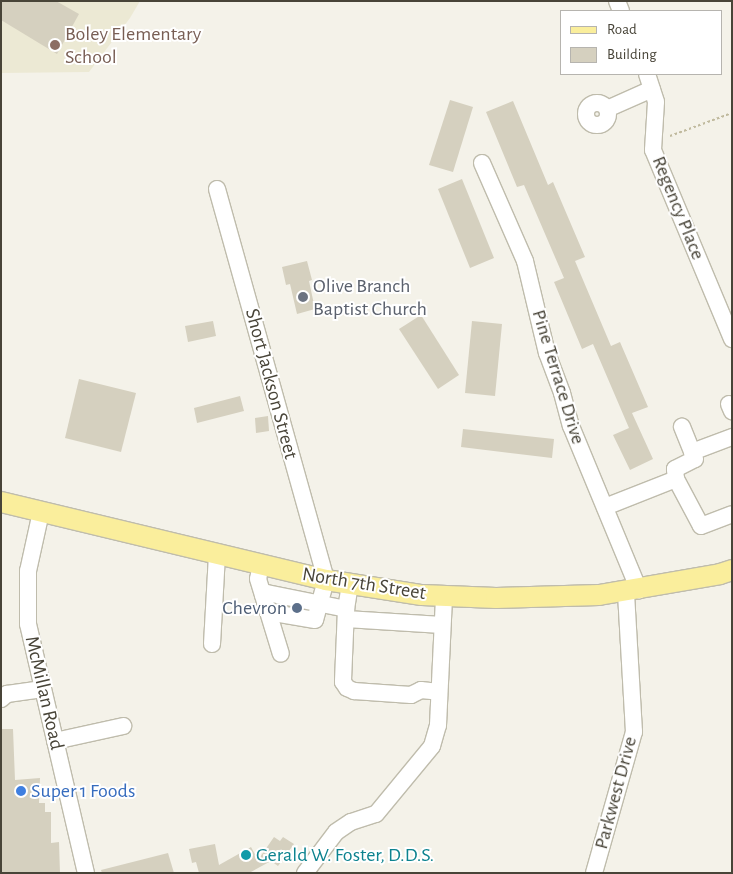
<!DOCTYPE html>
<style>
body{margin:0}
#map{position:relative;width:733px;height:874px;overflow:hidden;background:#f4f2e9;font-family:"Alegreya Sans",sans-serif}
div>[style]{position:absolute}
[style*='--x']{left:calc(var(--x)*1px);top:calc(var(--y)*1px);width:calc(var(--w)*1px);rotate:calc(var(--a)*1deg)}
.education>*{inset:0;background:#ece9d4}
.building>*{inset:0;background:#d5d0bf}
.path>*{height:2px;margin-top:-1px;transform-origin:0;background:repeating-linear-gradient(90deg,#c0ba9e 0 2.5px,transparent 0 5px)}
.roads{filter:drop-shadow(1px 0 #bfbcac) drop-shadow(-1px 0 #bfbcac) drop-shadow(0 1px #bfbcac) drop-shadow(0 -1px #bfbcac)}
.minor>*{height:16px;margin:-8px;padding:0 8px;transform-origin:8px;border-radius:8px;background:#fff}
.minor>.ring{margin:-8px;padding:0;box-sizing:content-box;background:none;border:16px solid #fff;border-radius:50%}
.major>*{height:20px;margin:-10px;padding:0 10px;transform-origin:10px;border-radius:10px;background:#faee9c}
.dots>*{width:14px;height:14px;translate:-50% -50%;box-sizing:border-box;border:2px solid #fff;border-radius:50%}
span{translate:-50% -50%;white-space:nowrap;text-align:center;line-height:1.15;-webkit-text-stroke:4px #fff;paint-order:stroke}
.education-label{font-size:20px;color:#785e54}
.left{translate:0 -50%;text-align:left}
.street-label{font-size:20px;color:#484438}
.worship-label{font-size:20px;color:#5b616d}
.service-label{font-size:20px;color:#4e5e75}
.right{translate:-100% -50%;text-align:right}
.shop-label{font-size:20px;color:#366cbe}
.culture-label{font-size:20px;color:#0d838f}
.frame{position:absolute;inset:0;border:2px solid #484438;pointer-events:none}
.legend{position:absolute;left:560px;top:10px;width:162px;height:65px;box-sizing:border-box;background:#fff;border:1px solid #b6b4af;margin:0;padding:6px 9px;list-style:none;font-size:15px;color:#484438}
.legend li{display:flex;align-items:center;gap:10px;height:25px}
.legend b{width:25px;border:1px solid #b6b4af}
</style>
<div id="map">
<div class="education">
<i style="clip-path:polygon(1px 1px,140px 1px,130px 18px,89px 72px,1px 73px)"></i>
</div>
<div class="building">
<i style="clip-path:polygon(1px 1px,56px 1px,79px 14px,57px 54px,1px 20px)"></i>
<i style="clip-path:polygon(450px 100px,473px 107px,453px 172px,429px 165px)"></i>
<i style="clip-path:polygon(513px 101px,548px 185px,553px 182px,585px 257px,575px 261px,611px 346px,620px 342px,648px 407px,632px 413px,653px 459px,630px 470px,613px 435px,629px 428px,593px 344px,582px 349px,554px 282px,564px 278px,524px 185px,517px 187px,486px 112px)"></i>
<i style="clip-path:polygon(462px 179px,494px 258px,470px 268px,438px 189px)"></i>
<i style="clip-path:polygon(307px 261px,312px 280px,309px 281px,315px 309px,297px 314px,290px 284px,286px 285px,282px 267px)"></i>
<i style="clip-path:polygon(421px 315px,459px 375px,438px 389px,399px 329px)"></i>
<i style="clip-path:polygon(213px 321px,216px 336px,188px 342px,185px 326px)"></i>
<i style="clip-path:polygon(472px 321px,502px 324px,495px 396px,465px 393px)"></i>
<i style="clip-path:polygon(79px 379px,136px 393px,121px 452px,65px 438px)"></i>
<i style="clip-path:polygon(240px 396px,244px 411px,197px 423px,194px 408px)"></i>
<i style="clip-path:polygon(268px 416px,269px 431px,256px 433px,255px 418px)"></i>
<i style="clip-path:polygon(463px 429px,554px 439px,552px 458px,461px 447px)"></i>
<i style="clip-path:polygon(1px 729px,13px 729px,15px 780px,40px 778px,39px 803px,45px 803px,45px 812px,51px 812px,51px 843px,59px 842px,60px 873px,1px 873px)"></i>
<i style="clip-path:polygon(274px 837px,280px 841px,283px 837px,294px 844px,278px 866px,271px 861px,249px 873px,199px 873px,196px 862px,192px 863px,189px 849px,215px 844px,219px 865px,251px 847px,258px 860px)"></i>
<i style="clip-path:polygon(168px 853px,174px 873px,102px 873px,101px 870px)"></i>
</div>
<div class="path">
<i style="--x:670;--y:136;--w:66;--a:-20.4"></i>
</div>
<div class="roads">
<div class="minor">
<i style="--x:617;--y:1;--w:11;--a:68"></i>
<i style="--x:647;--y:74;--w:29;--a:72"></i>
<i style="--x:656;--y:102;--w:48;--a:93.6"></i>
<i style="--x:653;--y:150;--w:205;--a:67.3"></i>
<i class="ring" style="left:586px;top:103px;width:6px;height:6px"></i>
<i style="--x:607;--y:109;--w:49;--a:-24"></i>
<i style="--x:482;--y:163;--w:107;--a:66.3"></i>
<i style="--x:525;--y:261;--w:95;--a:76.6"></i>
<i style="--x:547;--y:353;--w:43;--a:69.4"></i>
<i style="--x:562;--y:393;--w:34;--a:75"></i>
<i style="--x:571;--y:426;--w:178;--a:67.5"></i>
<i style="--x:217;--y:189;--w:406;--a:74.4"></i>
<i style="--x:326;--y:580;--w:41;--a:105.4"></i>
<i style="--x:315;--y:620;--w:43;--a:-170.5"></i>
<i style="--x:273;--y:613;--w:4;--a:166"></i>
<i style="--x:729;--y:404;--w:8;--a:67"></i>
<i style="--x:692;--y:452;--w:43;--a:-20.6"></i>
<i style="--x:676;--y:479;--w:10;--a:-96"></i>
<i style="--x:675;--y:469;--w:22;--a:-27"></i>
<i style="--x:695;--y:459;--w:35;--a:-112"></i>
<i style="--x:605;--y:507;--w:76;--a:-21.5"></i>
<i style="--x:676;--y:479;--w:53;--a:62"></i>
<i style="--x:701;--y:526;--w:33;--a:-21"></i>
<i style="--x:41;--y:512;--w:60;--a:102.4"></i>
<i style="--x:28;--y:571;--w:53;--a:90"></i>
<i style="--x:28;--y:624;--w:256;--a:76.9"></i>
<i style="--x:261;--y:564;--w:15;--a:101"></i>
<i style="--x:258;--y:579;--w:78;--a:73"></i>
<i style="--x:350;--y:584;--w:25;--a:99"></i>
<i style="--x:346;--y:609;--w:73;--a:92.4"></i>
<i style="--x:343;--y:682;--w:7;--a:56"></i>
<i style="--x:347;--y:688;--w:8;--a:23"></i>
<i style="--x:354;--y:691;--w:57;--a:4"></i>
<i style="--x:411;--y:695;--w:11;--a:-27"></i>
<i style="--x:421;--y:690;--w:18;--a:6"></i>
<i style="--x:263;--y:595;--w:4;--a:-27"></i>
<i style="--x:267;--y:593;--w:81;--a:11.4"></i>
<i style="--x:346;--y:619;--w:96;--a:3.6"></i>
<i style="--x:212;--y:644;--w:90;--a:-86.8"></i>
<i style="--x:1;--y:699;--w:8;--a:-40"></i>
<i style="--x:7;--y:694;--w:36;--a:-8"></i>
<i style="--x:55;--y:741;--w:70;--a:-12.4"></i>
<i style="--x:305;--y:873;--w:51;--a:-52.9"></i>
<i style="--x:336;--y:832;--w:18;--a:-34"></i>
<i style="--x:351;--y:822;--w:26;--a:-18"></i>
<i style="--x:376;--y:814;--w:88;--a:-50.5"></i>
<i style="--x:432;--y:746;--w:22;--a:-74"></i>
<i style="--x:438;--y:725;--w:129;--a:-87.3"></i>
<i style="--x:594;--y:873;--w:147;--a:-74.2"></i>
<i style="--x:634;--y:732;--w:140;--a:-93.3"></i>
</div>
<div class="major">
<i style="--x:1;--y:502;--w:334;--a:13.5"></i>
<i style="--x:326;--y:580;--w:97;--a:8.9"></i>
<i style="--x:422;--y:595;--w:74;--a:2.3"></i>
<i style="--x:496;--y:598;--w:103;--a:-1.7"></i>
<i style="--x:599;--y:595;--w:123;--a:-9.8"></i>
<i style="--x:720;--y:574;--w:13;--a:-18"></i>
</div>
</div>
<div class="dots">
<i style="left:55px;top:45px;background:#8d6e63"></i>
<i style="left:303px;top:297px;background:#6b7280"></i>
<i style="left:297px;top:608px;background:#5c6f8a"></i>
<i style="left:21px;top:791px;background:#3f7fe0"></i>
<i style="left:246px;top:855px;background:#0f9aa8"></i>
</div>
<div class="education-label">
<span class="left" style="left:65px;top:46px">Boley Elementary<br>School</span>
</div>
<div class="street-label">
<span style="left:678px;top:208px;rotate:68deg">Regency Place</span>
<span style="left:558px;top:377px;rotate:73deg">Pine Terrace Drive</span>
<span style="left:271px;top:384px;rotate:75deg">Short Jackson Street</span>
<span style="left:364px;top:584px;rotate:9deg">North 7th Street</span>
<span style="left:44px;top:693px;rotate:77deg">McMillan Road</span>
<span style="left:616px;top:793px;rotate:-75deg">Parkwest Drive</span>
</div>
<div class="worship-label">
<span class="left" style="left:313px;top:298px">Olive Branch<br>Baptist Church</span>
</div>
<div class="service-label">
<span class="right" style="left:287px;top:608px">Chevron</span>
</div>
<div class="shop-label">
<span class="left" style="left:31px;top:791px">Super 1 Foods</span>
</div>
<div class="culture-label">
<span class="left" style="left:256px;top:855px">Gerald W. Foster, D.D.S.</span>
</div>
<div class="frame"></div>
<ul class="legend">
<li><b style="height:6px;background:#faee9c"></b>Road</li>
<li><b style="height:14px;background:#d5d0bf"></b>Building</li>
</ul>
</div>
